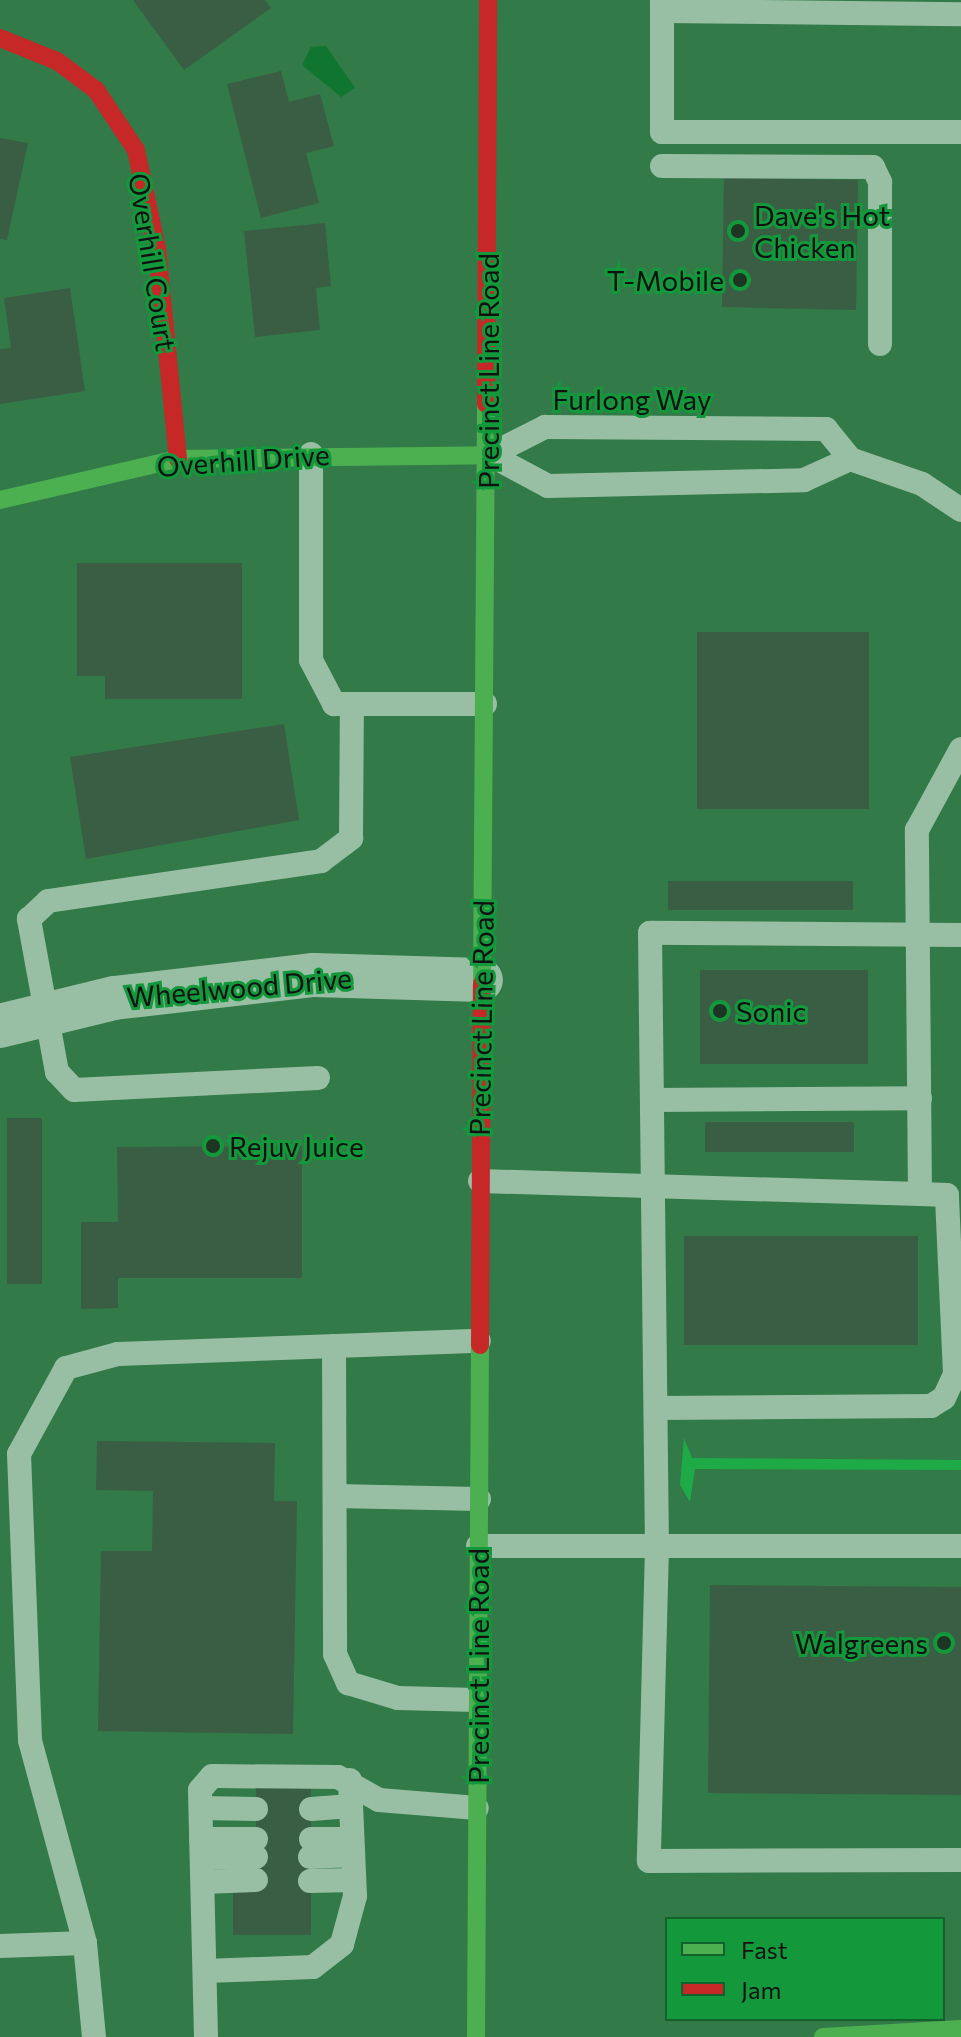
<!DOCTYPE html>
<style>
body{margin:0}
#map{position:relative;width:961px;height:2037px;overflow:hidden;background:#327a48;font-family:Commissioner,sans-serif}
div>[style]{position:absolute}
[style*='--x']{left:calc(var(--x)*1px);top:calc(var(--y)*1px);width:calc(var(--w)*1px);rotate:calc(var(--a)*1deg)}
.green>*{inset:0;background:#1faa48}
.water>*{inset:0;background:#10752f}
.building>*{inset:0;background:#395e44}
.lane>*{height:24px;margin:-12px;padding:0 12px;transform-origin:12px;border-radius:12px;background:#98bfa3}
.street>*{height:44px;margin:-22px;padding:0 22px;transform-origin:22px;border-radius:22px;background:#98bfa3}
.fast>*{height:18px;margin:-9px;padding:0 9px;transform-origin:9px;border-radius:9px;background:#4caf50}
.jam>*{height:18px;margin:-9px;padding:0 9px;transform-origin:9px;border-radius:9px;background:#c62828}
.dots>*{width:22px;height:22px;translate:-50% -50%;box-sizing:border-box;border:4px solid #14983c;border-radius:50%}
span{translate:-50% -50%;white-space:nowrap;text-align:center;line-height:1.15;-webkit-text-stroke:6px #14983c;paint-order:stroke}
.poi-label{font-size:28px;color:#111}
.left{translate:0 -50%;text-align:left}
.right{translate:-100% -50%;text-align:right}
.street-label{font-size:28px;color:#111}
.legend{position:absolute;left:665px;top:1917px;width:280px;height:104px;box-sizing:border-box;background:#14983c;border:2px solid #13622b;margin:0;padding:10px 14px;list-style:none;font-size:24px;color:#111}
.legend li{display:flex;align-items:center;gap:16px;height:40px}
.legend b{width:40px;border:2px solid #13622b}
</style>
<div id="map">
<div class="green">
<i style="clip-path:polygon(684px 1438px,692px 1458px,961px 1460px,961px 1470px,695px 1469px,690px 1502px,680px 1485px)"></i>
</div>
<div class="water">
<i style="clip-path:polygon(326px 46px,355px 88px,341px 97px,302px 65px,311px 47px)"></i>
</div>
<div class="building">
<i style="clip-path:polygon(133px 0,265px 0,271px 8px,184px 70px)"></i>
<i style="clip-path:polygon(281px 71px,289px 102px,320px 94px,334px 146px,306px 153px,319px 203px,261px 218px,227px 84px)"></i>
<i style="clip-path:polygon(0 138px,28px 143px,7px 240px,0 239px)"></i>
<i style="clip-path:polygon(724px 178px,858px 180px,856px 310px,722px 307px)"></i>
<i style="clip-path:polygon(325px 223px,331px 286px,316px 288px,320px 330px,255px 337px,244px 231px)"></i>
<i style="clip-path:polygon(70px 288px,85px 391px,0 404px,0 349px,11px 348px,4px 298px)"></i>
<i style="clip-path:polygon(77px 563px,242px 563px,242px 699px,105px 699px,105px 676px,77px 676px)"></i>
<i style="clip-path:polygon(697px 632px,869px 632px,869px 809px,697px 809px)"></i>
<i style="clip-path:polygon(284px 724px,299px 820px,86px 859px,70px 757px)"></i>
<i style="clip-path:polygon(668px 881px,853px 881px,853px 910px,668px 910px)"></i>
<i style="clip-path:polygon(700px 970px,868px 970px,868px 1064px,700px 1064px)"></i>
<i style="clip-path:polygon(7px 1118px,42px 1118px,42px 1284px,7px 1284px)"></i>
<i style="clip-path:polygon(705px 1122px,854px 1122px,854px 1152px,705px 1152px)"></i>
<i style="clip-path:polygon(302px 1146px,302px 1278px,118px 1278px,118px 1308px,81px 1309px,81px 1222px,118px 1222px,117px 1147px)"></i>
<i style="clip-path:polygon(684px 1236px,918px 1236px,918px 1345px,684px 1345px)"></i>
<i style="clip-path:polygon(97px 1441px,275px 1443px,274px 1501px,297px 1501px,293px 1734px,98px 1731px,101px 1551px,152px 1551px,153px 1491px,96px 1490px)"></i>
<i style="clip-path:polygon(710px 1585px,961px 1587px,961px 1795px,708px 1793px)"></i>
<i style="clip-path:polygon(256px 1788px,311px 1788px,311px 1935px,233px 1935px,233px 1887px,256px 1887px)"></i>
</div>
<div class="lane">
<i style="--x:662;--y:0;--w:132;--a:90"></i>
<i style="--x:662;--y:132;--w:299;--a:0"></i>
<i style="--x:662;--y:11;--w:299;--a:0.6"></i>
<i style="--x:662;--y:166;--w:211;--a:0.3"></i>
<i style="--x:873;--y:167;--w:17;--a:65"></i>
<i style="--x:880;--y:182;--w:162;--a:90"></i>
<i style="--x:311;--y:454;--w:206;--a:90"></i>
<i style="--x:311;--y:660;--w:50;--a:62.4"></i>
<i style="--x:334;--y:704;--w:151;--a:0"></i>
<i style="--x:490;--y:455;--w:62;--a:-27"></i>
<i style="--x:545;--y:427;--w:281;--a:0.4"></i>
<i style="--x:826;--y:429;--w:38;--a:51"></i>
<i style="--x:850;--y:459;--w:76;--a:19.1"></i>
<i style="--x:922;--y:484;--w:47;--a:33.7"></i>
<i style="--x:490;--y:455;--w:66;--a:28.1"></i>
<i style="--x:548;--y:486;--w:256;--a:-1.3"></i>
<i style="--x:804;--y:480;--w:51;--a:-24.5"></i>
<i style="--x:961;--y:935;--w:311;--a:-179.6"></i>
<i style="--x:650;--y:933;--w:614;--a:89.35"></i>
<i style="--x:657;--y:1547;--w:314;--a:91.5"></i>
<i style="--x:649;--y:1861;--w:312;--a:-0.2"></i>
<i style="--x:318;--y:1078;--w:244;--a:177.2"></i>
<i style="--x:74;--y:1090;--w:25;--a:-133"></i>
<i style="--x:57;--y:1072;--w:156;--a:-100.4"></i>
<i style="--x:29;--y:919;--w:26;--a:-43"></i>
<i style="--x:48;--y:901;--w:276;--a:-8.3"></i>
<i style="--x:321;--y:861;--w:38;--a:-37"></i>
<i style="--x:351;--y:838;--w:134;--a:-89.6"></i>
<i style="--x:652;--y:1100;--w:268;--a:-0.4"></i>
<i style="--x:480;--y:1181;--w:440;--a:1.7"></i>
<i style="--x:920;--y:1194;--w:364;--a:-90.5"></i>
<i style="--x:917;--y:830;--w:92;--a:-61.5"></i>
<i style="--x:334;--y:1346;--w:308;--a:89.8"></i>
<i style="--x:335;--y:1654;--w:32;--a:66"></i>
<i style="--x:348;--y:1683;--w:52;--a:16.7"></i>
<i style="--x:398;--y:1698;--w:79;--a:1.5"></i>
<i style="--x:657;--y:1408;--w:274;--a:-0.4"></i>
<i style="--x:931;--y:1406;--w:15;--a:-32"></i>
<i style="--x:944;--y:1398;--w:26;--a:-65"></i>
<i style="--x:955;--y:1374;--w:179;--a:-92.6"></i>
<i style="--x:947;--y:1195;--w:27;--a:-178"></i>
<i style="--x:335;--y:1496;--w:144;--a:1.2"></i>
<i style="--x:478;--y:1546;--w:483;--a:0"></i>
<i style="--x:201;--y:1808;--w:55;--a:1"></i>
<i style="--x:311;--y:1809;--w:40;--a:-4.3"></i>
<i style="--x:201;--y:1839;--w:55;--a:0"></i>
<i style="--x:311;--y:1839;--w:41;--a:0"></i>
<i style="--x:310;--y:1857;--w:43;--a:-2.7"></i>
<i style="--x:202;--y:1858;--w:54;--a:-1.1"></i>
<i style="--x:310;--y:1881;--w:43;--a:-1.3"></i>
<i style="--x:203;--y:1882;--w:53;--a:-2.2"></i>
<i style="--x:0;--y:1946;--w:85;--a:-2"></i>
<i style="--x:205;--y:1971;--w:108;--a:-2.1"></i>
<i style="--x:313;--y:1967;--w:37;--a:-38"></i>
<i style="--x:342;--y:1944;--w:50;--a:-74.8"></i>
<i style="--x:355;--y:1896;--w:116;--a:-92.5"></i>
<i style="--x:94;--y:2037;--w:94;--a:-95.5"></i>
<i style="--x:85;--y:1943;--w:210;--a:-105.2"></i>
<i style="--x:30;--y:1740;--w:286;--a:-92.2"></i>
<i style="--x:19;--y:1454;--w:98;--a:-61.3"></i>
<i style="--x:66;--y:1368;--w:54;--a:-15.1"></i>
<i style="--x:118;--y:1354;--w:361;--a:-2.1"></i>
<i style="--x:206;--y:2037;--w:247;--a:-91.4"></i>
<i style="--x:200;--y:1790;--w:18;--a:-49"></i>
<i style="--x:212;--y:1776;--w:126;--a:0.5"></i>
<i style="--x:338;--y:1777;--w:47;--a:29.3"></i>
<i style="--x:379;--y:1800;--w:98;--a:4.7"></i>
</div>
<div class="street">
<i style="--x:0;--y:1026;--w:117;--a:-13.8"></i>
<i style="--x:114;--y:998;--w:201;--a:-6.6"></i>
<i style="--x:314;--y:975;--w:167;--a:1.7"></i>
</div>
<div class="fast">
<i style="--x:0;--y:500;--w:183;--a:-13"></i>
<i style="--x:178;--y:459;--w:312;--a:-0.7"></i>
<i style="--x:482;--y:984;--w:580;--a:-89.6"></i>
<i style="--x:476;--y:2037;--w:692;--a:-89.67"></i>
<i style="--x:823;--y:2037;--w:138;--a:-3.3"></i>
</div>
<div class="jam">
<i style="--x:0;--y:38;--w:61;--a:22"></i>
<i style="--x:57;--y:61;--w:49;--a:36.6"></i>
<i style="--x:96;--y:90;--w:72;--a:56.3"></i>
<i style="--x:136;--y:150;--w:101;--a:78"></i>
<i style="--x:157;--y:249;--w:211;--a:84.3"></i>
<i style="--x:486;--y:404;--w:404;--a:-89.7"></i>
<i style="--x:480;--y:1345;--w:361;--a:-89.7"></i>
</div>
<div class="dots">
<i style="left:738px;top:231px;background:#1d3624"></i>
<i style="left:740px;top:280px;background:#1d3624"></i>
<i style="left:720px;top:1011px;background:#1d3624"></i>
<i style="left:213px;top:1146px;background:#1d3624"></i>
<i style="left:944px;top:1643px;background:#1d3624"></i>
</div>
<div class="poi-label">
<span class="left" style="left:754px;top:231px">Dave's Hot<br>Chicken</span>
<span class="right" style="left:724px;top:280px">T-Mobile</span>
<span class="left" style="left:736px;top:1011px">Sonic</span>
<span class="left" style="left:229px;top:1146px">Rejuv Juice</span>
<span class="right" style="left:928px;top:1643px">Walgreens</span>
</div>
<div class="street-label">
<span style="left:153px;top:262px;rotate:81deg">Overhill Court</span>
<span style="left:488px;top:371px;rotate:-90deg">Precinct Line Road</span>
<span style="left:632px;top:399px">Furlong Way</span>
<span style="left:243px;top:460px;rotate:-4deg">Overhill Drive</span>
<span style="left:239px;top:987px;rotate:-5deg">Wheelwood Drive</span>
<span style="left:481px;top:1018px;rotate:-89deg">Precinct Line Road</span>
<span style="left:478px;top:1666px;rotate:-90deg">Precinct Line Road</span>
</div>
<ul class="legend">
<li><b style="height:10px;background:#4caf50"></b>Fast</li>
<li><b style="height:10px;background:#c62828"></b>Jam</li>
</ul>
</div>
